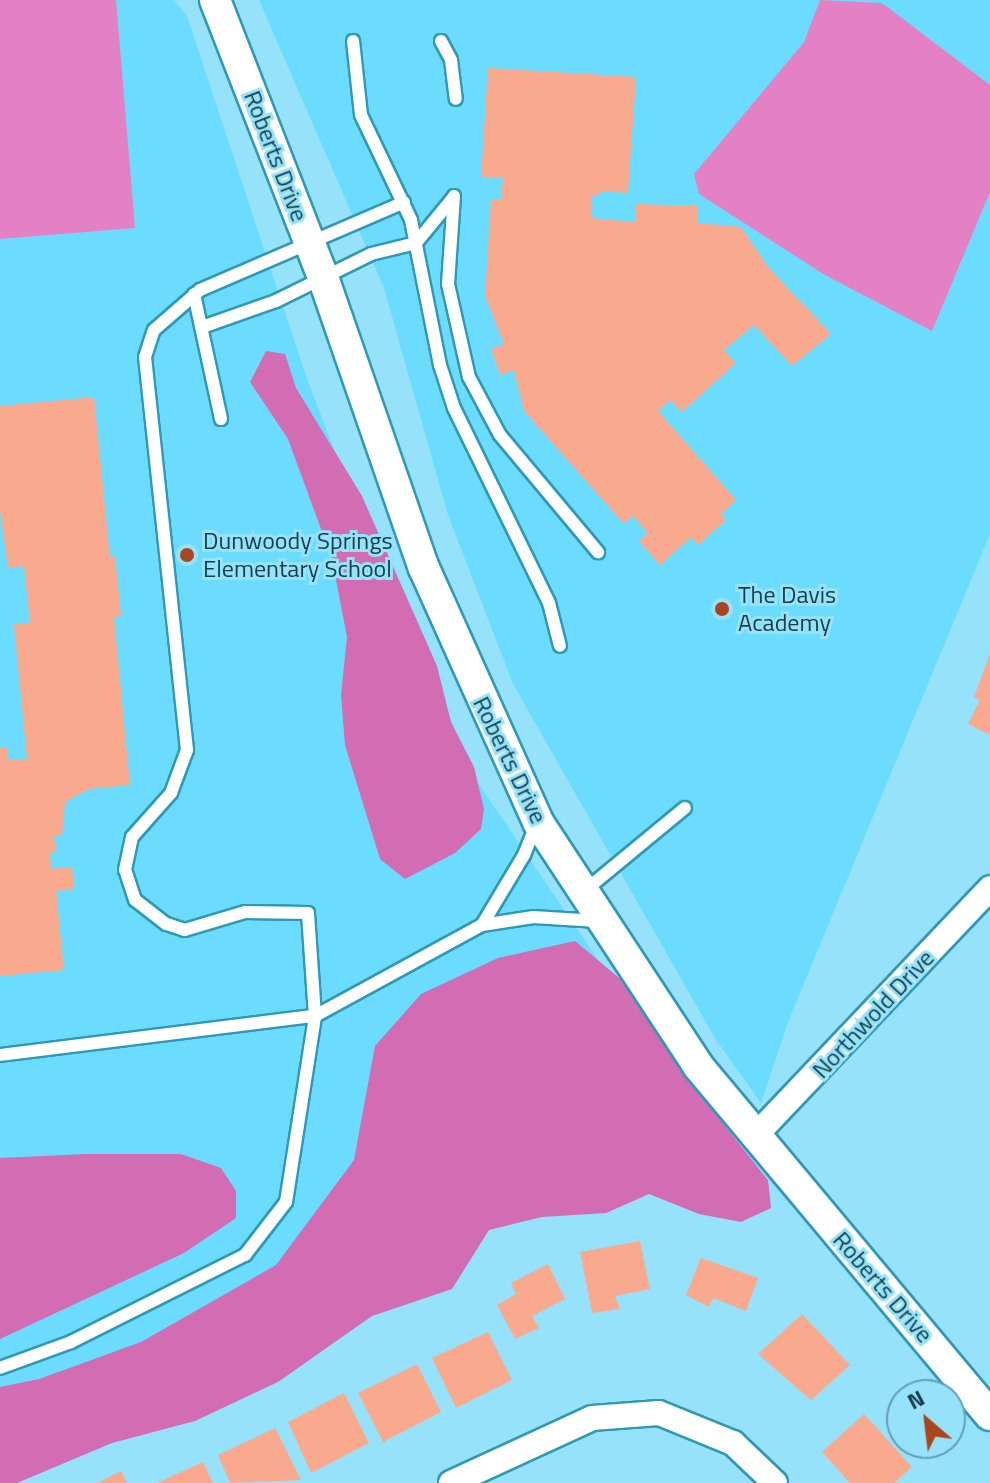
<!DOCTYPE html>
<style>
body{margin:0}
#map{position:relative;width:990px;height:1483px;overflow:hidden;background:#96e2fa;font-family:"Titillium Web",sans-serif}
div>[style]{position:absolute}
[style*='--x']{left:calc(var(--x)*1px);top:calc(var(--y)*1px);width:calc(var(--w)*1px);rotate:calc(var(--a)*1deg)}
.built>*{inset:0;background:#6cdcfe}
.green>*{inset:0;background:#e481c4}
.forest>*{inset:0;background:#d26cb3}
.building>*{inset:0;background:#f9aa8e}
.roads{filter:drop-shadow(2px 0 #2f99b6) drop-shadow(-2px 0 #2f99b6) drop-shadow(0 2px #2f99b6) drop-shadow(0 -2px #2f99b6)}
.service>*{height:12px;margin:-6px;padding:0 6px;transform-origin:6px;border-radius:6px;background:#fff}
.minor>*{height:24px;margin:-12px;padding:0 12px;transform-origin:12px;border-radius:12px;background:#fff}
.tertiary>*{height:30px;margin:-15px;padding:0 15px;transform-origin:15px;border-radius:15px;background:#fff}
.dots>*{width:22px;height:22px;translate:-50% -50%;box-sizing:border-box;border:4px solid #96e2fa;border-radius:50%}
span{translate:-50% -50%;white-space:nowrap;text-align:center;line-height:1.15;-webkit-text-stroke:6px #96e2fa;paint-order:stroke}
.street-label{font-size:24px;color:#133e4a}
.poi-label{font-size:24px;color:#133e4a}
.left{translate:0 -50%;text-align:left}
.north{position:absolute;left:886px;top:1379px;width:80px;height:80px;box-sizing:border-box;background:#96e2fa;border:2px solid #62a0b4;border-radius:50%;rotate:332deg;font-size:22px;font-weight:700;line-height:32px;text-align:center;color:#133e4a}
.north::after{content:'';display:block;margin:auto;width:28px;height:36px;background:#ab451b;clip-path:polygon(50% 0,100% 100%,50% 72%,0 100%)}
</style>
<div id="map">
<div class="built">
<i style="clip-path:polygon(0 0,174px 0,187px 16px,307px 379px,442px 730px,673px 1070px,0 1432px)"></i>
<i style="clip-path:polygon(259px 0,990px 0,990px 534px,788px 1022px,761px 1103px,716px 1040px,513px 684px,448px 515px,384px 288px)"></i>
</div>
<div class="green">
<i style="clip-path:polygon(0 0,116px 0,135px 228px,0 239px)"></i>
<i style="clip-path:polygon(820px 0,882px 3px,990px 85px,990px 192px,932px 331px,825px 275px,699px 194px,694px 174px,804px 42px)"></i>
</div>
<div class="forest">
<i style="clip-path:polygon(266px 351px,285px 354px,296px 388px,362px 496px,437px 666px,451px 722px,474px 767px,484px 809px,481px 829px,455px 853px,405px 879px,380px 859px,345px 745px,341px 695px,347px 637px,332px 559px,288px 439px,250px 382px)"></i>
<i style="clip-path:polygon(575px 941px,624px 982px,679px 1068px,768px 1180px,771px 1208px,741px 1222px,699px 1214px,649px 1194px,606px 1213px,542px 1217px,489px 1230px,452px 1289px,372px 1316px,278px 1382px,195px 1421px,112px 1443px,17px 1483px,0 1483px,0 1387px,39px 1379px,141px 1342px,276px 1265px,354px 1160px,375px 1046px,421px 994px,498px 958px)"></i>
<i style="clip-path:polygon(86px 1154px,181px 1154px,221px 1168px,236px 1191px,236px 1218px,184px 1253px,0 1339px,0 1158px)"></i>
</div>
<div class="building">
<i style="clip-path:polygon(488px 68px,636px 77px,628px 193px,600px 191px,600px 196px,591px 196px,591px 218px,635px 222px,636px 204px,698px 206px,698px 223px,741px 227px,768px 267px,831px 334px,792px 366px,754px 325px,724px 350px,736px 363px,682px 412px,670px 400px,658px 411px,736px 500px,721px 514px,726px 520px,698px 545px,691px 537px,660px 565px,639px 541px,648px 533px,633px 516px,624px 524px,524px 411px,514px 370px,500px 375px,491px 349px,504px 344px,485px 296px,491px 199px,501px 200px,503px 177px,481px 177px)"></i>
<i style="clip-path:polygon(94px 397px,110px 557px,115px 556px,121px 616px,114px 617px,130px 785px,89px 789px,65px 802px,62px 835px,54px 836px,56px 852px,50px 853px,51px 869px,72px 867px,74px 889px,56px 891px,64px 970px,0 976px,0 747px,7px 747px,8px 760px,27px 759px,14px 624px,30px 623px,24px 566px,8px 568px,0 511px,0 406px)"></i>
<i style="clip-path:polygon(990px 653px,990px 735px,968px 724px,980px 700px,974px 697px)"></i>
<i style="clip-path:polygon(640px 1241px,650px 1289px,615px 1296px,620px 1309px,592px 1313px,580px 1252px)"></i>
<i style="clip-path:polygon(701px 1258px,758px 1278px,746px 1311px,713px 1298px,709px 1307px,686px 1295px)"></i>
<i style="clip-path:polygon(548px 1264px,565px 1299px,532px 1316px,539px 1328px,515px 1339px,497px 1305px,516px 1294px,511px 1283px)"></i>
<i style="clip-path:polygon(802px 1314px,850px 1365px,811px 1400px,758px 1354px)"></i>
<i style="clip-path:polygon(488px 1332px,512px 1380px,456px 1408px,432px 1358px)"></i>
<i style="clip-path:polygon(417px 1364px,441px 1412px,383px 1442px,358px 1393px)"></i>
<i style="clip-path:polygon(344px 1393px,369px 1443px,311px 1473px,288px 1422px)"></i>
<i style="clip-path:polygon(864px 1414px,912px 1467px,894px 1483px,850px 1483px,822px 1452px)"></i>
<i style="clip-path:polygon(275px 1428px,301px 1480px,230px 1483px,218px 1455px)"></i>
<i style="clip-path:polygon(203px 1462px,213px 1483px,157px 1483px)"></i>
<i style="clip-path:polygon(121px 1471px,127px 1483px,97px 1483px)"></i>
</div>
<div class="roads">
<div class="service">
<i style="--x:353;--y:41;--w:74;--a:83.8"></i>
<i style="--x:361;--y:115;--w:116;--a:64.5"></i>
<i style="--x:411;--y:220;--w:148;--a:78.7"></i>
<i style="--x:440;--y:365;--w:45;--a:72"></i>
<i style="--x:454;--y:408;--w:217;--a:64"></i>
<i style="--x:549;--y:603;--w:44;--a:75.7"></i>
<i style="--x:441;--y:41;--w:21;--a:62"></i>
<i style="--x:451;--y:60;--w:39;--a:83"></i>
<i style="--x:454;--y:196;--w:88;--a:93.9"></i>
<i style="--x:448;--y:284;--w:95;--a:77.3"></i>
<i style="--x:469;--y:377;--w:66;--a:61.9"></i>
<i style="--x:500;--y:435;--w:153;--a:50.1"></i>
<i style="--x:194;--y:294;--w:128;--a:77.8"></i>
<i style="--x:202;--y:327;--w:78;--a:-19.4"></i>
<i style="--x:276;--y:301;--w:106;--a:-26.3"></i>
<i style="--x:371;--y:254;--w:46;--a:-13.7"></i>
<i style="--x:416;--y:243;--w:58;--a:-50.6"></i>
<i style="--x:583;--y:892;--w:132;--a:-39.5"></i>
<i style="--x:482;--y:925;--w:82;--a:-59"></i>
<i style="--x:524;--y:855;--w:32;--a:-68"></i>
<i style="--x:0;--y:1055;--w:317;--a:-7.1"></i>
<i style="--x:315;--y:1016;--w:190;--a:-28.6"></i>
<i style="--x:482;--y:925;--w:52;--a:-8.9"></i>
<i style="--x:533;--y:917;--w:65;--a:3.5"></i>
<i style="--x:0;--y:1368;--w:76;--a:-20.1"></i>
<i style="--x:71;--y:1342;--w:195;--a:-26.6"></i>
<i style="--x:245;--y:1255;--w:67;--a:-52.3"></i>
<i style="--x:286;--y:1202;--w:188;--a:-81.1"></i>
<i style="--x:315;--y:1016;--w:103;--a:-93.9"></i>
<i style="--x:308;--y:913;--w:63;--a:-179.1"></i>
<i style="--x:245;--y:912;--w:63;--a:163.3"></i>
<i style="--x:185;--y:930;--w:20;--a:-162"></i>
<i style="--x:166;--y:924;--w:39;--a:-142"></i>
<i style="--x:135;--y:900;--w:32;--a:-108"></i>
<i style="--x:125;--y:870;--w:34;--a:-78"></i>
<i style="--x:132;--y:837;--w:59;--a:-48.4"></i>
<i style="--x:171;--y:793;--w:46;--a:-69.6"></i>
<i style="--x:187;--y:750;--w:395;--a:-96.1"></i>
<i style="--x:145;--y:357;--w:28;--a:-72"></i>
<i style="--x:154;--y:330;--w:61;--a:-41"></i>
<i style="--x:200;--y:290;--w:222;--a:-23.3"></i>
</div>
<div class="minor">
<i style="--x:754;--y:1137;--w:343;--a:-46.5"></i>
<i style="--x:451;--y:1483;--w:155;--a:-24.7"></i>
<i style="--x:592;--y:1418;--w:67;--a:-4.3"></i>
<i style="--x:659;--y:1413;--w:80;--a:22.1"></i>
<i style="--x:733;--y:1443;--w:58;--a:43.6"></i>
</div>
<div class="tertiary">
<i style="--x:215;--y:0;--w:297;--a:68.7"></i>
<i style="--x:323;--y:277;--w:308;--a:70.9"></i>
<i style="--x:424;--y:568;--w:278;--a:65.8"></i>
<i style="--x:538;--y:822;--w:292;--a:56.7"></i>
<i style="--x:698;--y:1066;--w:455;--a:50.1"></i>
</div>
</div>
<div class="dots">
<i style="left:187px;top:555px;background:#ab451b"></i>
<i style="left:722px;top:609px;background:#ab451b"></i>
</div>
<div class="street-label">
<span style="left:276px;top:156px;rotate:69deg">Roberts Drive</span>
<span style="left:510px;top:760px;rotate:64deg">Roberts Drive</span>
<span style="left:873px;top:1014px;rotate:-47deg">Northwold Drive</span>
<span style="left:883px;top:1287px;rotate:49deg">Roberts Drive</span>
</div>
<div class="poi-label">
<span class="left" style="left:203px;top:555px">Dunwoody Springs<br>Elementary School</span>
<span class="left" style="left:738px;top:609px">The Davis<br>Academy</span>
</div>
<div class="north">N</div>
</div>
